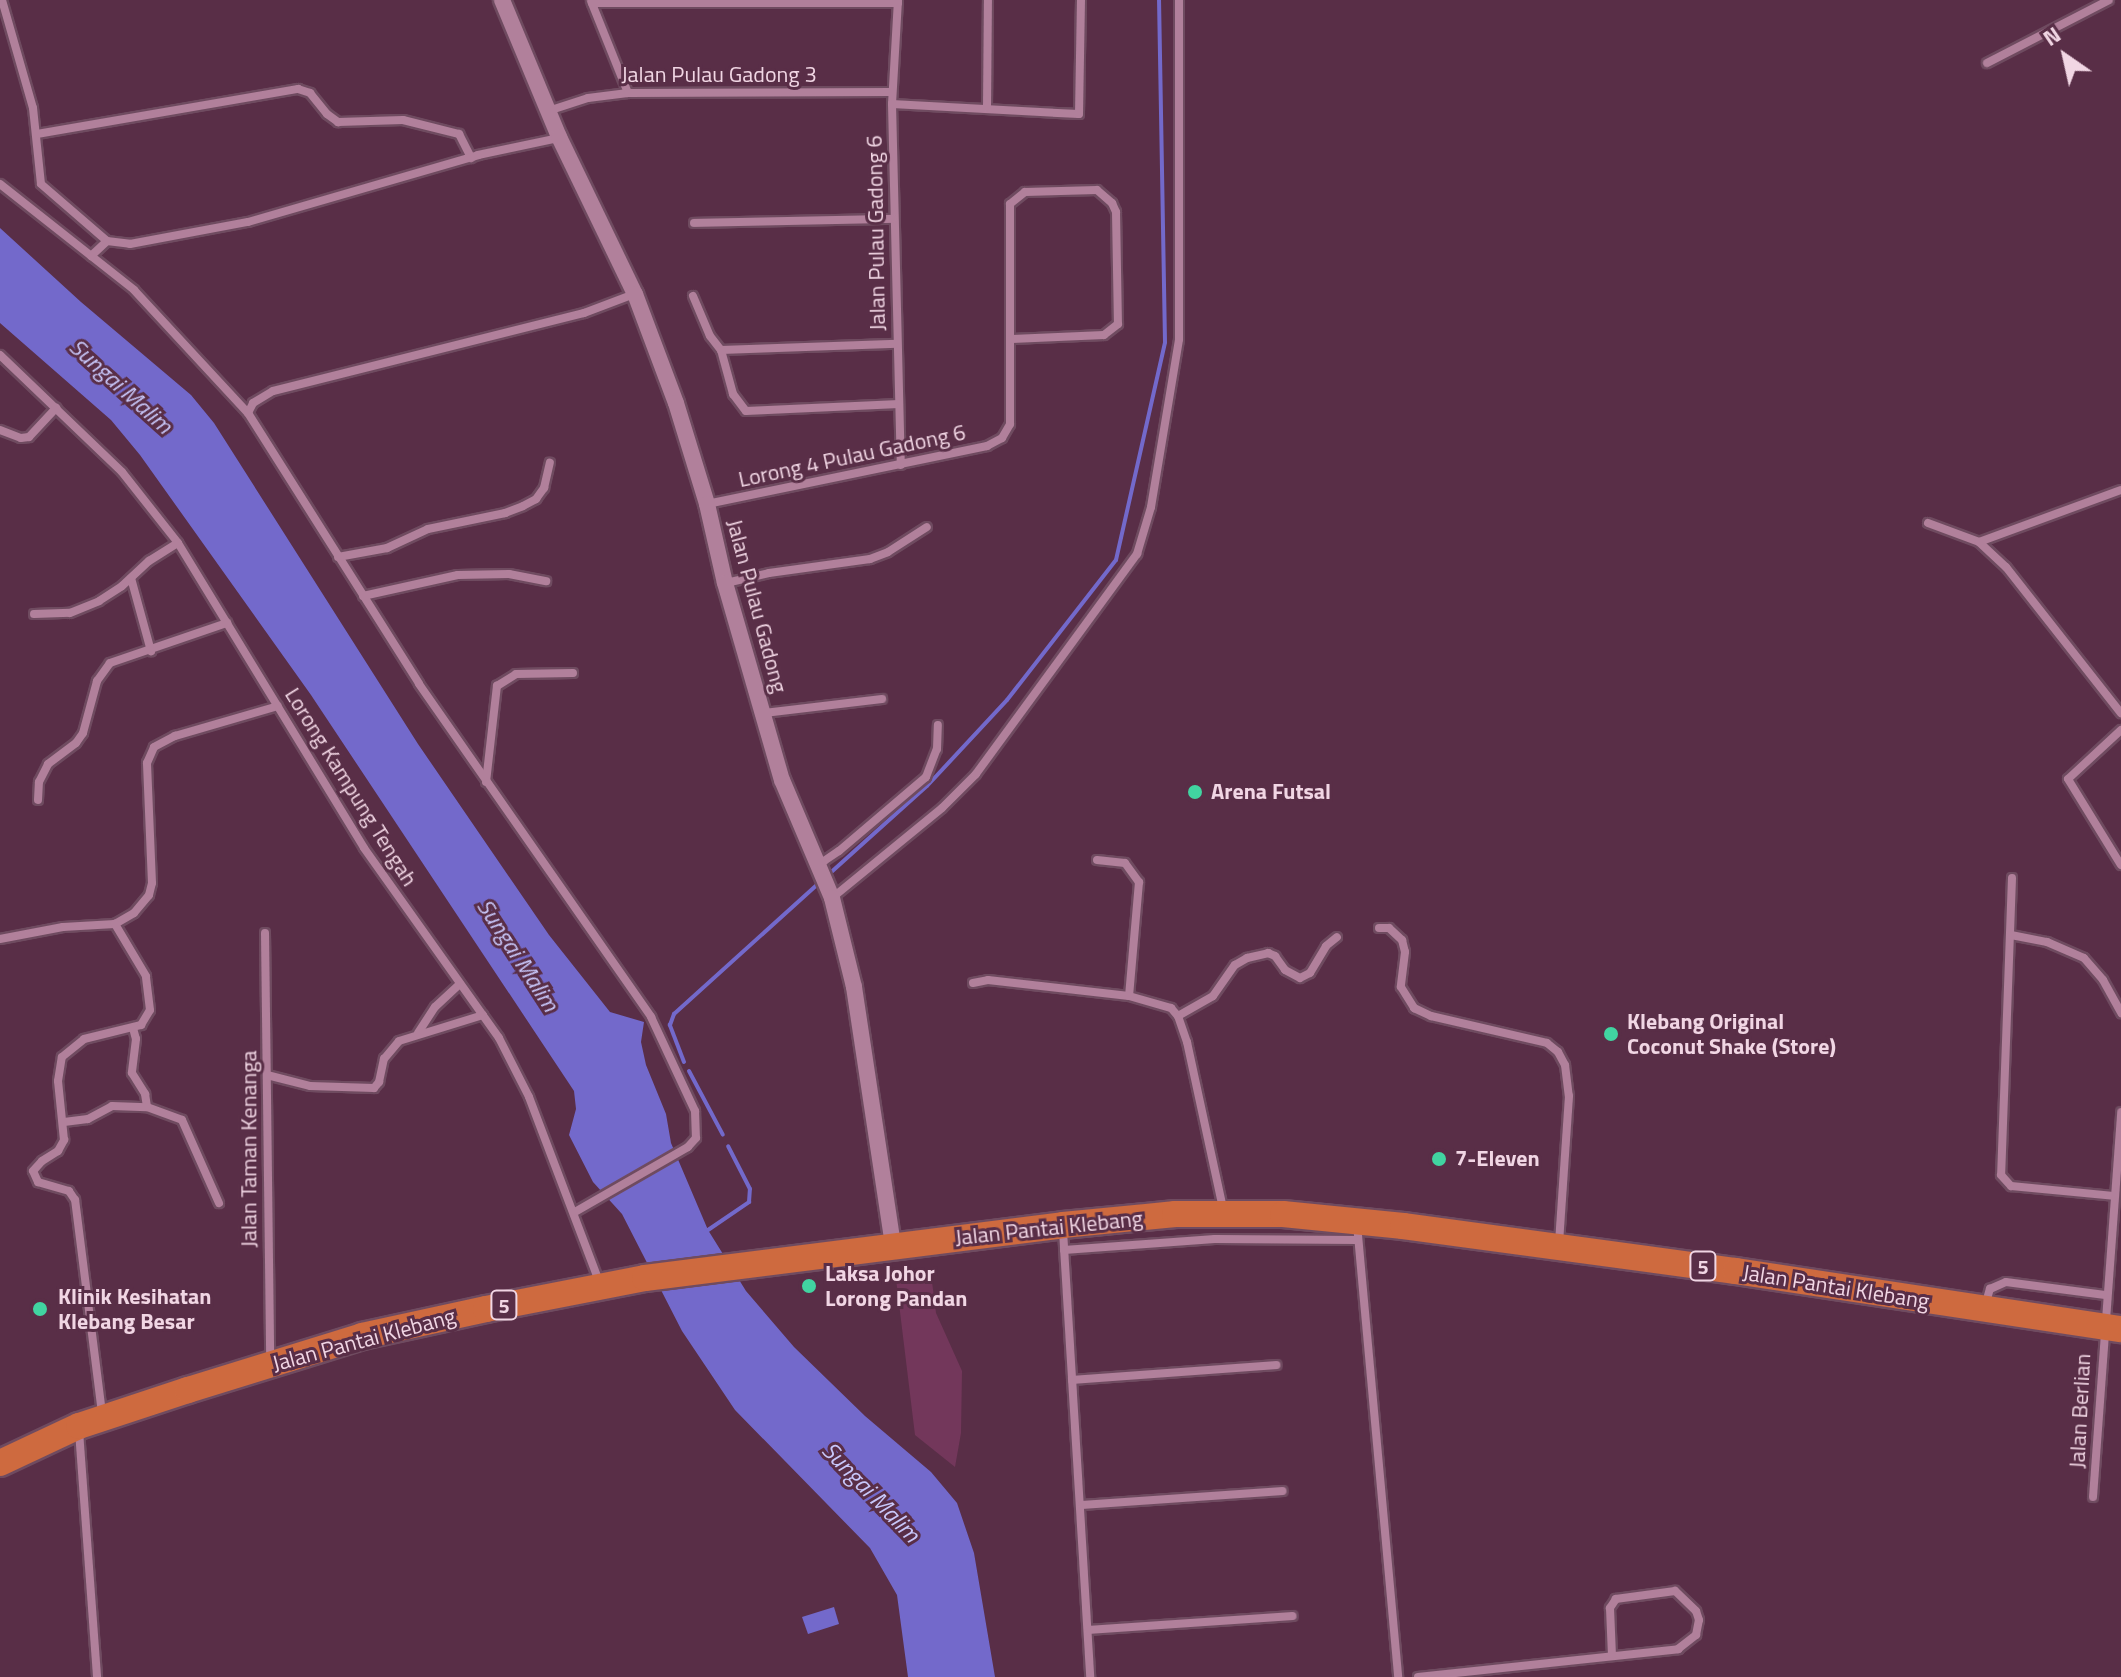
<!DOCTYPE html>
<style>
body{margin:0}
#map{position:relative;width:2121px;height:1677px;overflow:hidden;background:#592e47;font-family:"Titillium Web",sans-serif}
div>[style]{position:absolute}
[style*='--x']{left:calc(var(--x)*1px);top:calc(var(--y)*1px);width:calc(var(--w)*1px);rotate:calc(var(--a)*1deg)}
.green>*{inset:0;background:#73375b}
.water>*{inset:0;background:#7369cb}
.stream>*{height:4px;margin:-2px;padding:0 2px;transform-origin:2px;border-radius:2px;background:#7369cb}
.roads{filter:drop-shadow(2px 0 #6f4b60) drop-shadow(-2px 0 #6f4b60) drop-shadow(0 2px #6f4b60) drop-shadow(0 -2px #6f4b60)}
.minor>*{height:8px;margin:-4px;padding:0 4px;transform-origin:4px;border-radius:4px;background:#b1809b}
.secondary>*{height:16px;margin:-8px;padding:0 8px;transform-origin:8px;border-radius:8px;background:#b1809b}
.trunk>*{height:26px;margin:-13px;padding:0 13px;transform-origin:13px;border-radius:13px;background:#ce6a3f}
.dots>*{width:22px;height:22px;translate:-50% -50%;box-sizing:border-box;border:4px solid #592e47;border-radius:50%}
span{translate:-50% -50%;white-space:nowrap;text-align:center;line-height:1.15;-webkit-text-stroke:6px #592e47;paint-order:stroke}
.shield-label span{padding:2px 6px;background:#592e47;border:2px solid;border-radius:6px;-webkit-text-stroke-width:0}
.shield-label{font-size:20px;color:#f1d6e4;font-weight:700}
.street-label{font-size:22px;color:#f1d6e4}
.poi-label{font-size:22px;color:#f1d6e4;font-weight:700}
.left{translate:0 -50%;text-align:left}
.water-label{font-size:24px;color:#c8c7fa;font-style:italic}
.north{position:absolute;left:2025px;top:16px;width:80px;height:80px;-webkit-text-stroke:6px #592e47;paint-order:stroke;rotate:326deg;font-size:22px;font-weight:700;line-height:32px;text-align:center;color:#f1d6e4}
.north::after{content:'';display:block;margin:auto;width:28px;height:36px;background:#f1d6e4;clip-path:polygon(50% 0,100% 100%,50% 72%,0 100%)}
</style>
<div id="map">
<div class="green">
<i style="clip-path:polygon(931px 1274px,936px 1313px,962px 1371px,961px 1433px,955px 1467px,915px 1435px,896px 1279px)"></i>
</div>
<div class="water">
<i style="clip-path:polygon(0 228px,81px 302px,191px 395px,214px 423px,418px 744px,549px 935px,610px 1012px,644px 1022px,641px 1042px,646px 1065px,666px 1114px,671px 1143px,708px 1230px,746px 1291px,794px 1347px,865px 1416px,931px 1472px,957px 1503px,974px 1553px,995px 1677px,908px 1677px,897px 1595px,870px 1548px,735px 1410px,682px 1331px,622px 1214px,593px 1182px,569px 1135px,576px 1109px,574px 1091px,311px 695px,140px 455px,111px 420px,0 323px)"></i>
<i style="clip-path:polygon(834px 1607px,839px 1624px,808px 1634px,802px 1617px)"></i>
</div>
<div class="stream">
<i style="--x:828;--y:875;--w:133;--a:-42"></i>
<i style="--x:927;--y:786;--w:117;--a:-47.1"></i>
<i style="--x:1007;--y:700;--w:177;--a:-52.1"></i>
<i style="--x:1116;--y:560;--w:223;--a:-77.3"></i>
<i style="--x:1165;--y:342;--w:342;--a:-91"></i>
<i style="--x:684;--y:1062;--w:40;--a:-111"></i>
<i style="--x:670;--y:1025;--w:12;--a:-70"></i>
<i style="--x:674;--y:1014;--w:198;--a:-42.1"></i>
<i style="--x:689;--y:1071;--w:72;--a:62"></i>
<i style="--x:708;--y:1230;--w:50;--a:-34.3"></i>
<i style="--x:749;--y:1202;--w:13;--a:-86"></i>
<i style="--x:750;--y:1189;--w:48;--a:-117.1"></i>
</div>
<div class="roads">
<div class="minor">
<i style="--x:2;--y:0;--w:112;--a:74"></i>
<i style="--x:33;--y:108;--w:76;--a:84"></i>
<i style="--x:41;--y:184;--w:87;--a:40.8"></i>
<i style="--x:898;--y:0;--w:104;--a:93.3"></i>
<i style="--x:892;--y:104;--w:361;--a:88.6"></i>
<i style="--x:591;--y:1;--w:99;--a:68.1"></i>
<i style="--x:592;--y:3;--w:306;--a:0"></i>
<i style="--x:1987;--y:63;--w:137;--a:-27.3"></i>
<i style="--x:892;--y:104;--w:187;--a:3.1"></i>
<i style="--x:1079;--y:114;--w:114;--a:-89"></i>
<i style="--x:987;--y:108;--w:108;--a:-89.5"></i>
<i style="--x:548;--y:111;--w:42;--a:-18"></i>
<i style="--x:588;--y:98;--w:40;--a:-7.1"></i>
<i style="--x:628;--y:93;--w:264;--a:-0.2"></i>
<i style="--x:37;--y:134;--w:265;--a:-9.8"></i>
<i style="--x:298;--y:89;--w:13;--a:18"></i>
<i style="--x:310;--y:93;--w:27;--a:51"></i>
<i style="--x:327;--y:114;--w:14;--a:36"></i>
<i style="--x:338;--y:122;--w:65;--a:-1.8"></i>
<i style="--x:403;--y:120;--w:58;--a:14"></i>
<i style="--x:459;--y:134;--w:27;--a:63"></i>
<i style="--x:0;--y:184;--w:171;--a:38.3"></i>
<i style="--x:134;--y:290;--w:168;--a:47.2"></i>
<i style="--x:248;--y:413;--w:320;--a:57.7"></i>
<i style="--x:419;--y:684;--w:406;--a:55.1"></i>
<i style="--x:651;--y:1017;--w:104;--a:64.9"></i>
<i style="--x:695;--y:1111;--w:27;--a:88"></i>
<i style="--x:696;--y:1138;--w:12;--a:132"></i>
<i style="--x:688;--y:1147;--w:130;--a:150.1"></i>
<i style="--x:694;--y:223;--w:199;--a:-1.2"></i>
<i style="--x:91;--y:256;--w:22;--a:-43"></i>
<i style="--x:107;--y:241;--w:23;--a:7"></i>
<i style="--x:130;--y:244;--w:120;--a:-10.6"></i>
<i style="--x:248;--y:222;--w:240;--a:-16.2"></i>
<i style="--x:478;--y:155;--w:83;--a:-11.9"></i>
<i style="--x:693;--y:296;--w:43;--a:67"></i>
<i style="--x:710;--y:336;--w:18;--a:52"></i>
<i style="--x:721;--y:350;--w:176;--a:-2"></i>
<i style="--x:721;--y:350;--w:46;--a:74.7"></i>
<i style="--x:733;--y:394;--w:21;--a:53"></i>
<i style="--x:746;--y:411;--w:153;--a:-2.6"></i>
<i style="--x:0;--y:355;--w:169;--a:43.8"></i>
<i style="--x:122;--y:472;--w:90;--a:51.7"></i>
<i style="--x:178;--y:543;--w:357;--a:58.6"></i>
<i style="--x:364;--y:848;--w:233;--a:54.6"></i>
<i style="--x:499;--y:1038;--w:66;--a:63"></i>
<i style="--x:529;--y:1097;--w:197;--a:69.2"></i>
<i style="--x:248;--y:413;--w:11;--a:-63"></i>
<i style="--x:253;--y:403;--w:23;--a:-31"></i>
<i style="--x:273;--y:391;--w:321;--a:-14.1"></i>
<i style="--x:584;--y:313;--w:53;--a:-20.8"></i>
<i style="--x:0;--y:430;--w:22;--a:21"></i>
<i style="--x:21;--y:438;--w:8;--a:-7"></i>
<i style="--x:29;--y:437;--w:40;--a:-47"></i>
<i style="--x:707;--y:504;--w:286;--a:-11.7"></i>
<i style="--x:987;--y:446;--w:17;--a:-28"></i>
<i style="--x:1002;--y:438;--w:16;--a:-60"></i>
<i style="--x:1010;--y:424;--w:220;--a:-90"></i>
<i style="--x:1010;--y:204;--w:19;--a:-39"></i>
<i style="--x:1025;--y:192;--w:72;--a:-1.6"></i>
<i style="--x:1097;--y:190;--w:20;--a:41"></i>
<i style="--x:1112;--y:203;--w:10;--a:66"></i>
<i style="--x:1116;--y:212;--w:112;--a:89"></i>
<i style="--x:1118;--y:324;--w:18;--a:142"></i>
<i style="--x:1104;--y:335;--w:92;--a:177.5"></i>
<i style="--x:1928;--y:523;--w:54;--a:20.4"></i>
<i style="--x:1979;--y:542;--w:37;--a:43"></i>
<i style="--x:2006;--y:567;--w:186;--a:51.8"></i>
<i style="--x:1979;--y:542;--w:151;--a:-20.1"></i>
<i style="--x:338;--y:557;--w:50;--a:-10.4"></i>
<i style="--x:387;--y:548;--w:45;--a:-24.9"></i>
<i style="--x:428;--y:529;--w:79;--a:-11.7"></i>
<i style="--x:505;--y:513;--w:19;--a:-21"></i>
<i style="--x:523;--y:506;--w:15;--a:-28"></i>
<i style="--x:536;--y:499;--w:14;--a:-54"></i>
<i style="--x:544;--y:488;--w:26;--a:-77"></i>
<i style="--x:131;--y:578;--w:76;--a:74.7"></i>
<i style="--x:726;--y:583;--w:44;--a:-13.1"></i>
<i style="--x:769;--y:573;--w:102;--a:-7.9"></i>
<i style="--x:870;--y:559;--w:19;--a:-21"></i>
<i style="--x:888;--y:552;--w:46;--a:-32.7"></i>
<i style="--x:363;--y:596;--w:97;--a:-12.5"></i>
<i style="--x:458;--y:575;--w:51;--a:-1.1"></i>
<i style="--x:509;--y:574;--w:38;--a:11"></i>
<i style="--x:34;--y:614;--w:36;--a:-2"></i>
<i style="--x:70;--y:613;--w:31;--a:-22"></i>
<i style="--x:99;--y:601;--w:27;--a:-33"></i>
<i style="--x:122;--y:586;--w:37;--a:-43"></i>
<i style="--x:149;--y:561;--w:34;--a:-32"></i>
<i style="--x:764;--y:713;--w:119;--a:-6.8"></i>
<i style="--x:2121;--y:730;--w:72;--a:137.2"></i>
<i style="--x:2068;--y:779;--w:101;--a:58.4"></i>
<i style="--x:486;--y:782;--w:97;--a:-83.5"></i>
<i style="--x:497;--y:686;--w:22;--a:-32"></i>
<i style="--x:516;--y:674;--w:57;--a:-1"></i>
<i style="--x:38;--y:800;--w:18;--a:-87"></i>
<i style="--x:39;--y:782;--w:20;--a:-63"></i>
<i style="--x:48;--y:764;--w:35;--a:-37"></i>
<i style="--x:76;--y:743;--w:12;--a:-55"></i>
<i style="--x:83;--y:733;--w:54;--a:-74.9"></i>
<i style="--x:97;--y:681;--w:22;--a:-54"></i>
<i style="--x:110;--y:663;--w:124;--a:-18.9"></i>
<i style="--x:1097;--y:860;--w:28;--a:6"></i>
<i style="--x:1125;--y:863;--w:24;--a:54"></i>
<i style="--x:1139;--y:882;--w:114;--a:95"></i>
<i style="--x:815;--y:861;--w:9;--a:0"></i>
<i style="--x:824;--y:861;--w:18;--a:-34"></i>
<i style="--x:839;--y:851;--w:114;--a:-40.4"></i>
<i style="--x:926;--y:777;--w:30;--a:-69"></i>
<i style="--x:937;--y:749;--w:24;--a:-88"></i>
<i style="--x:2012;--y:878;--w:297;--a:92.1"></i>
<i style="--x:2001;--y:1175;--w:15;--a:48"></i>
<i style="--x:2011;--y:1186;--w:103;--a:5.5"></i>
<i style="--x:832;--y:898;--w:142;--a:-39.3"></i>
<i style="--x:942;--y:808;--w:48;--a:-45"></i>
<i style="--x:976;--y:774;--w:273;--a:-53.8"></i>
<i style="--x:1137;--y:554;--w:49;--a:-73.4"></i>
<i style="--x:1151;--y:507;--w:170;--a:-80.5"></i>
<i style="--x:1179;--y:339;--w:339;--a:-90"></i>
<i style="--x:1379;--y:928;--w:10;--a:0"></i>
<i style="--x:1389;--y:928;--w:18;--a:43"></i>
<i style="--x:1402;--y:940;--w:12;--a:76"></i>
<i style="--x:1405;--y:952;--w:35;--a:97"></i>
<i style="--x:1401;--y:987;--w:25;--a:58"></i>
<i style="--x:1414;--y:1008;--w:19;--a:25"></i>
<i style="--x:1431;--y:1016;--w:119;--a:13.1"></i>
<i style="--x:1547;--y:1043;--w:14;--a:39"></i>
<i style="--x:1558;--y:1052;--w:15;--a:62"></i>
<i style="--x:1565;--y:1065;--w:31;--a:83"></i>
<i style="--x:1569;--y:1096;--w:147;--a:93.9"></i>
<i style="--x:265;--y:933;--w:427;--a:89.3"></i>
<i style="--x:2011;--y:935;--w:37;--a:11"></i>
<i style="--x:2047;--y:942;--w:40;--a:23.4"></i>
<i style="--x:2084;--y:958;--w:29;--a:49"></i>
<i style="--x:2103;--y:980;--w:38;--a:61"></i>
<i style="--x:0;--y:939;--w:64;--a:-10.8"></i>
<i style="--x:63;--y:927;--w:52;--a:-3.3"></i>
<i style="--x:115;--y:924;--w:22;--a:-30"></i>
<i style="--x:134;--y:913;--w:23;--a:-50"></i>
<i style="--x:149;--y:895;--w:12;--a:-76"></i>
<i style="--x:152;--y:883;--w:120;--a:-92.4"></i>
<i style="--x:147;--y:763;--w:17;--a:-66"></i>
<i style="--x:154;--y:747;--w:24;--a:-28"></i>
<i style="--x:175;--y:736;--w:107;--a:-16.2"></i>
<i style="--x:973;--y:983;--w:15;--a:-11"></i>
<i style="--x:988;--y:980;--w:142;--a:6.5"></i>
<i style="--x:1129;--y:996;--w:44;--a:15.9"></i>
<i style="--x:1171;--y:1008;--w:11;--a:49"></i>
<i style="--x:1178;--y:1016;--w:28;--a:71"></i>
<i style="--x:1187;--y:1042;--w:170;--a:77.8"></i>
<i style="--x:1178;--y:1016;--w:40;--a:-29.7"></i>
<i style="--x:1213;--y:996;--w:38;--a:-55"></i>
<i style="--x:1235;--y:965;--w:14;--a:-30"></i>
<i style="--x:1247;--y:958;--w:22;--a:-13"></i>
<i style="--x:1268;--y:953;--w:8;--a:23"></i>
<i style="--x:1275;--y:956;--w:17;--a:54"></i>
<i style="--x:1285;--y:970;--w:17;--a:28"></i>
<i style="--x:1300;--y:978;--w:11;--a:-27"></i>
<i style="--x:1310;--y:973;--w:31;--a:-59"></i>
<i style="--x:1326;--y:946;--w:14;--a:-39"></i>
<i style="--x:133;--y:1028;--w:11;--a:75"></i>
<i style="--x:136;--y:1039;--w:34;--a:97"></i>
<i style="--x:132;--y:1073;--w:25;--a:58"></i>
<i style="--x:145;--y:1094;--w:13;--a:81"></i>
<i style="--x:147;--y:1107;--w:37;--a:20"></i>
<i style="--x:182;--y:1120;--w:91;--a:66"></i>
<i style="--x:418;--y:1033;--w:31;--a:-57"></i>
<i style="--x:435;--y:1007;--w:34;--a:-43"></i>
<i style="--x:267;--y:1075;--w:44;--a:14.3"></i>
<i style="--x:310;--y:1086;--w:64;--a:1.8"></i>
<i style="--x:374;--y:1088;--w:8;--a:-50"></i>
<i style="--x:379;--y:1082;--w:24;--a:-78"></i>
<i style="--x:384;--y:1059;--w:23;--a:-50"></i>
<i style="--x:399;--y:1041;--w:88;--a:-17.2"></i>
<i style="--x:64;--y:1122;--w:24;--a:-7"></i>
<i style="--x:88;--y:1119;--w:27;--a:-28"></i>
<i style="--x:112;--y:1106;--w:35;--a:2"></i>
<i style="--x:1357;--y:1224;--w:455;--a:84.8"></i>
<i style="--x:1063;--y:1231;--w:447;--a:86.5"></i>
<i style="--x:1064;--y:1250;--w:151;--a:-4.2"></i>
<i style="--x:1215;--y:1239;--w:143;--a:0.4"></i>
<i style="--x:1985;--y:1306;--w:18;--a:-74"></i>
<i style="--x:1990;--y:1289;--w:17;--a:-24"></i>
<i style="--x:2006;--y:1282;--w:100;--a:7.5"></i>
<i style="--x:1072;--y:1380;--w:205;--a:-4.2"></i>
<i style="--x:102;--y:1413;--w:215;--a:-97.2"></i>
<i style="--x:75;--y:1200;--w:11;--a:-124"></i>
<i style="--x:69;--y:1191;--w:32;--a:-164"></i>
<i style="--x:38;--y:1182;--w:12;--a:-114"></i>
<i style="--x:33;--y:1171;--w:13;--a:-48"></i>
<i style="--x:42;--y:1161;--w:19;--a:-32"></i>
<i style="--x:58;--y:1151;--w:13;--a:-61"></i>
<i style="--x:64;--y:1140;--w:59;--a:-95.8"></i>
<i style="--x:58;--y:1081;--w:24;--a:-81"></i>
<i style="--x:62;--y:1057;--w:28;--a:-39"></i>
<i style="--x:84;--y:1039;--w:59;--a:-13.8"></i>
<i style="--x:141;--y:1025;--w:17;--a:-59"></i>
<i style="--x:150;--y:1010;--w:34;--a:-97"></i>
<i style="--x:146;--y:976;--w:61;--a:-120.8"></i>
<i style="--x:79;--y:1431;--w:247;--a:85.8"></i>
<i style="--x:2093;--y:1497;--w:386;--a:-85.8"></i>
<i style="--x:1082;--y:1505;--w:201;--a:-4"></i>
<i style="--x:1088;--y:1630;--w:205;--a:-3.9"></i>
<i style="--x:1418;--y:1677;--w:262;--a:-6.1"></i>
<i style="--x:1678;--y:1649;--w:23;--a:-38"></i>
<i style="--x:1696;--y:1635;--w:15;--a:-79"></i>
<i style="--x:1699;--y:1620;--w:9;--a:-108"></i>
<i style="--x:1696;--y:1611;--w:29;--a:-136"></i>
<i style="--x:1675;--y:1591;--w:60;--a:172.3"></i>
<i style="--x:1616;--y:1599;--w:11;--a:124"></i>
<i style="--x:1610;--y:1608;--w:47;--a:87.6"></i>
</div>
<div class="secondary">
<i style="--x:502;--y:0;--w:148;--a:67.4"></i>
<i style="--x:559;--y:137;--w:174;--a:64.2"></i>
<i style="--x:635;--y:294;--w:116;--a:69.4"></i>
<i style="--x:676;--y:403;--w:106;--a:72.9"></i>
<i style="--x:707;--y:504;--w:81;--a:77.2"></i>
<i style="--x:725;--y:583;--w:205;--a:73.9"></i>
<i style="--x:782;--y:780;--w:128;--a:67"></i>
<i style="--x:832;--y:898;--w:92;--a:76.1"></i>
<i style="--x:854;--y:987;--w:262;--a:81.4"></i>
</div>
<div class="trunk">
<i style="--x:0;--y:1463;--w:87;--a:-25.1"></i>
<i style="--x:79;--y:1426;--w:115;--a:-18.3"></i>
<i style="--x:188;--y:1390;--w:182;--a:-17.2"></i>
<i style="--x:362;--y:1336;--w:127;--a:-12.3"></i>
<i style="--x:486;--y:1309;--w:162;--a:-11"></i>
<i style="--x:645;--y:1278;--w:421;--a:-7.2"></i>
<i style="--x:1063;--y:1225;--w:113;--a:-5.6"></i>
<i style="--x:1175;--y:1214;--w:108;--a:0"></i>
<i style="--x:1283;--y:1214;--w:121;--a:5.7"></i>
<i style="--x:1403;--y:1226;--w:336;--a:7.7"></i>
<i style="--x:1736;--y:1271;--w:389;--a:8.6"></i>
</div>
</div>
<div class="dots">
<i style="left:1195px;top:792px;background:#41d4a1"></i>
<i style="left:1611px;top:1034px;background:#41d4a1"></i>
<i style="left:1439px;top:1159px;background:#41d4a1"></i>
<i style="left:809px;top:1286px;background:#41d4a1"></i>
<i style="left:40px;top:1309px;background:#41d4a1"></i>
</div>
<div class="shield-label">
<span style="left:1703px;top:1266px">5</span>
<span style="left:504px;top:1305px">5</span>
</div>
<div class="street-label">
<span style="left:719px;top:75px">Jalan Pulau Gadong 3</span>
<span style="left:876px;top:233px;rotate:-91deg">Jalan Pulau Gadong 6</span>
<span style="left:852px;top:456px;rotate:-12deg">Lorong 4 Pulau Gadong 6</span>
<span style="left:757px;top:606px;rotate:75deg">Jalan Pulau Gadong</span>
<span style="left:351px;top:787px;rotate:58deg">Lorong Kampung Tengah</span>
<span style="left:249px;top:1149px;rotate:-90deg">Jalan Taman Kenanga</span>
<span style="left:1049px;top:1228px;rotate:-6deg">Jalan Pantai Klebang</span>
<span style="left:1836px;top:1287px;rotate:9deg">Jalan Pantai Klebang</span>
<span style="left:364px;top:1340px;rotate:-15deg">Jalan Pantai Klebang</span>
<span style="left:2080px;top:1411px;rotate:-87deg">Jalan Berlian</span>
</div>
<div class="poi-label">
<span class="left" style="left:1211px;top:792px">Arena Futsal</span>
<span class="left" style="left:1627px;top:1034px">Klebang Original<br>Coconut Shake (Store)</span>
<span class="left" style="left:1455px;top:1159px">7-Eleven</span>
<span class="left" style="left:825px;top:1286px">Laksa Johor<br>Lorong Pandan</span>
<span class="left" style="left:58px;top:1309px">Klinik Kesihatan<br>Klebang Besar</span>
</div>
<div class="water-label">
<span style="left:121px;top:386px;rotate:42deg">Sungai Malim</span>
<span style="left:518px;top:955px;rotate:57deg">Sungai Malim</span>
<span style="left:871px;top:1492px;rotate:46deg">Sungai Malim</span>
</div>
<div class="north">N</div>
</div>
